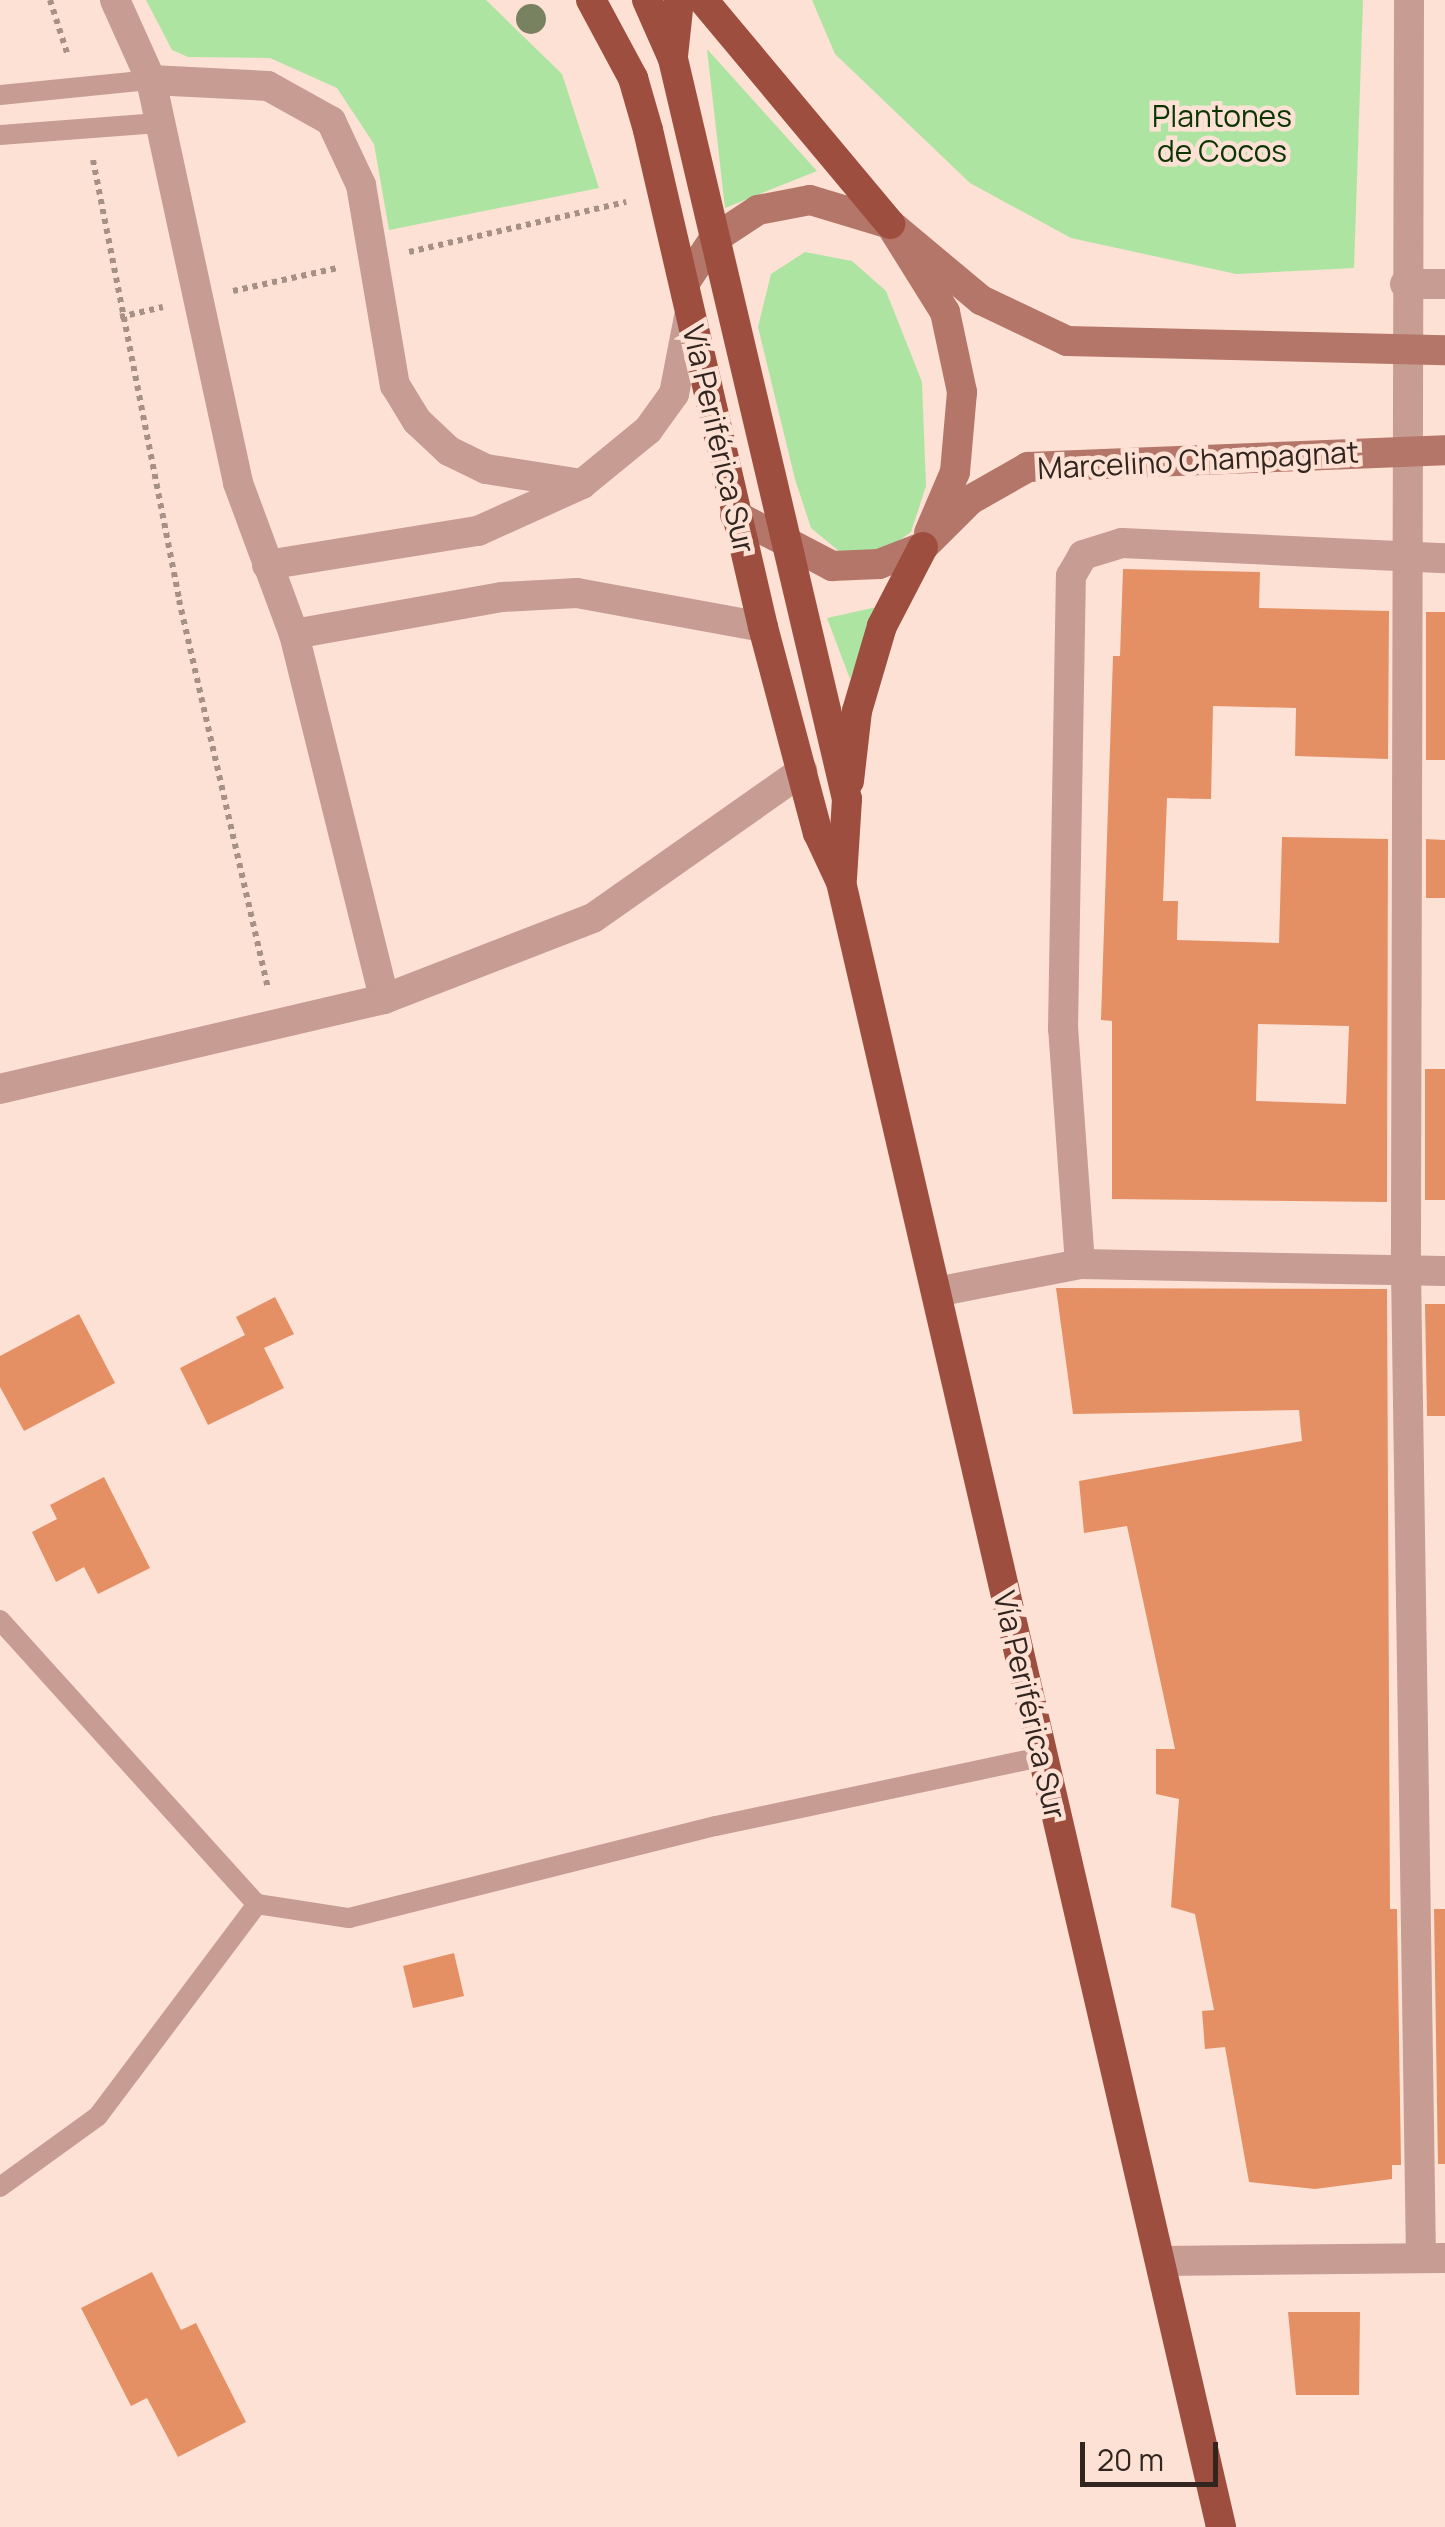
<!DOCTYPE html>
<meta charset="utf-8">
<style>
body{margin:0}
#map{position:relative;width:1445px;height:2527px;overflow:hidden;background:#fde1d4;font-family:Manrope,sans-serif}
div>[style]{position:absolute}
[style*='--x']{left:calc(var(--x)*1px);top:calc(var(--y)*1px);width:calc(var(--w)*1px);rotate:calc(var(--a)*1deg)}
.green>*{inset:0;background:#ade4a2}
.building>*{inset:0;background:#e59064}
.path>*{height:6px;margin-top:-3px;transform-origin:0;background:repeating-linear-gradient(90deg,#a79187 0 5px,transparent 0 10px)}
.service>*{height:20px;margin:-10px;padding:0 10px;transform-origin:10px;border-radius:10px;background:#c79c92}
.minor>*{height:30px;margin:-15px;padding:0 15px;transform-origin:15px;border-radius:15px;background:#c79c92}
.secondary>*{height:30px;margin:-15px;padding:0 15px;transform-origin:15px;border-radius:15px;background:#b47669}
.trunk>*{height:30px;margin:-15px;padding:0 15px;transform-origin:15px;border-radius:15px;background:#9d4e3e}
.trees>*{width:30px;height:30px;margin:-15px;border-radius:50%;background:#788261}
span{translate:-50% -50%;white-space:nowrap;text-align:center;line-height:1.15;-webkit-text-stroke:9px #fde1d4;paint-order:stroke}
.park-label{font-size:30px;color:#0b3503}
.street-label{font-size:30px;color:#32251f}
.scale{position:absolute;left:1080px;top:2442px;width:138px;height:45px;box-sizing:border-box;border:5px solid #32251f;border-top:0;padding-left:12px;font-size:30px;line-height:35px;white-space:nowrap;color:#32251f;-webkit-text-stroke:8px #fde1d4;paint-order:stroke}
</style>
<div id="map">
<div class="green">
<i style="clip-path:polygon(146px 0,486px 0,562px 74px,599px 188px,389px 230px,374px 144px,337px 88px,270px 58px,188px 57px,172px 50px)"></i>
<i style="clip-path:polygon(812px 0,1363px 0,1354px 268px,1236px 274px,1071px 238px,970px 183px,835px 54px)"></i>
<i style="clip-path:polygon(707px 49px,817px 171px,725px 208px)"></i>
<i style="clip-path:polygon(805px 252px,852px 261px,886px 291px,922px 382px,926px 486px,911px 532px,886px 550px,840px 552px,811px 528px,795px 479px,758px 327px,771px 274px)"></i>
<i style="clip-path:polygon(877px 607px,850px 679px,827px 618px)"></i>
</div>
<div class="building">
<i style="clip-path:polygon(evenodd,1123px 569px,1260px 572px,1259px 608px,1389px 611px,1388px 759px,1295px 756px,1296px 708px,1213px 706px,1211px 799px,1167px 798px,1163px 901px,1178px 901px,1177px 940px,1279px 943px,1282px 837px,1388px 839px,1387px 1202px,1112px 1199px,1112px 1021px,1101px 1020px,1113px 656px,1120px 656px,1123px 569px,1258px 1024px,1349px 1026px,1346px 1104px,1256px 1101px,1258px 1024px)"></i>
<i style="clip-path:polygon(1426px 612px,1445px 612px,1445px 760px,1426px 760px)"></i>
<i style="clip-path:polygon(1426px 839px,1445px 840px,1445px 898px,1426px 898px)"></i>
<i style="clip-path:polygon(1425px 1069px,1445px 1069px,1445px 1200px,1425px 1200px)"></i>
<i style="clip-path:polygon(1056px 1288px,1387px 1289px,1390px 1909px,1397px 1909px,1401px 2165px,1392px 2165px,1392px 2179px,1315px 2189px,1249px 2182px,1225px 2047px,1205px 2049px,1202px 2011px,1214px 2010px,1195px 1914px,1171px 1907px,1179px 1799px,1156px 1794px,1156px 1749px,1175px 1749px,1127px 1526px,1084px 1533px,1079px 1481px,1302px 1441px,1299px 1410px,1073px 1414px)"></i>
<i style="clip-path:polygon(275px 1297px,294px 1334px,264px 1348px,284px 1388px,208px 1425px,180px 1368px,245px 1335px,236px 1317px)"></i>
<i style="clip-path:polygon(1425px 1304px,1445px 1304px,1445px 1416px,1427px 1416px)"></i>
<i style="clip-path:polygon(79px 1314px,115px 1383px,24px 1431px,0 1387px,0 1356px)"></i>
<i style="clip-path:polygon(104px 1477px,150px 1568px,98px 1594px,84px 1567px,56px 1582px,32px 1532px,57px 1519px,50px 1505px)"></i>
<i style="clip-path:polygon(1434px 1909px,1445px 1909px,1445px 2164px,1438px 2164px)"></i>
<i style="clip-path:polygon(454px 1953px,464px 1996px,413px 2008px,403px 1966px)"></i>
<i style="clip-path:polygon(152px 2272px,181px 2330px,196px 2323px,246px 2422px,178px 2457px,147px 2398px,131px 2406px,81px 2308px)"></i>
<i style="clip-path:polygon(1288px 2312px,1360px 2312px,1359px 2395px,1296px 2395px)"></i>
</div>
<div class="path">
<i style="--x:50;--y:0;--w:59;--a:72.2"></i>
<i style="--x:93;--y:160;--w:448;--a:78.9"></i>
<i style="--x:179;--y:600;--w:399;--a:77.1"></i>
<i style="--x:409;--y:252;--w:223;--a:-13"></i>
<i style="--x:233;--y:291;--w:107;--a:-12.4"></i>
<i style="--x:120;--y:317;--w:44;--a:-13.1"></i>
</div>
<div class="service">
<i style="--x:0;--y:95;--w:152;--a:-5.7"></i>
<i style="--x:0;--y:135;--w:159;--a:-4.3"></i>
<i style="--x:0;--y:1620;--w:383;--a:47.9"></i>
<i style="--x:257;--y:1904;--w:93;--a:8.7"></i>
<i style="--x:349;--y:1918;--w:378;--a:-14.1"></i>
<i style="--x:716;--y:1826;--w:332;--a:-12"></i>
<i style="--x:0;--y:2187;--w:121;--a:-35.9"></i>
<i style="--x:98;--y:2116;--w:265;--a:-53.1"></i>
</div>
<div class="minor">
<i style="--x:115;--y:0;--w:88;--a:65.8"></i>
<i style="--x:151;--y:80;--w:412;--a:77.8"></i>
<i style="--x:238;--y:483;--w:161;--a:69.7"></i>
<i style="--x:294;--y:634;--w:376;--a:76.1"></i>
<i style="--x:1409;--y:0;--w:1271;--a:90.14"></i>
<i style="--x:1406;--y:1271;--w:987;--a:89.13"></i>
<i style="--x:151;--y:80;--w:117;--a:2.9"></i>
<i style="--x:268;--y:86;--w:72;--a:29.1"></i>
<i style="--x:331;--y:121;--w:71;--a:64.9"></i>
<i style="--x:361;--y:185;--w:203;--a:80.4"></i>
<i style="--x:395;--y:385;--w:42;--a:58.6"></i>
<i style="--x:417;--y:421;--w:44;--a:43.2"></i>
<i style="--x:449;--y:451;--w:41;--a:25.9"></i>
<i style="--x:486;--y:469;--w:97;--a:8.9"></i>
<i style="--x:1405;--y:284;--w:40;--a:0"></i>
<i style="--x:267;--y:565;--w:214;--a:-9.2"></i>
<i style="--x:478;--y:531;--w:114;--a:-24.3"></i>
<i style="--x:582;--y:484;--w:85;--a:-39.3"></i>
<i style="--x:648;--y:430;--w:44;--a:-54.2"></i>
<i style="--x:674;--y:394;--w:78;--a:-79"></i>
<i style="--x:294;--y:634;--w:211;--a:-10.1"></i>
<i style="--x:502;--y:597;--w:75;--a:-3.1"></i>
<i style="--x:577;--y:593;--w:189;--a:10.4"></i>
<i style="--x:0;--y:1089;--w:394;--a:-13.2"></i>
<i style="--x:384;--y:999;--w:224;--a:-21.2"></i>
<i style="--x:593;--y:918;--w:256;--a:-35.1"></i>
<i style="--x:1080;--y:1264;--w:236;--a:-94.1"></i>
<i style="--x:1063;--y:1029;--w:453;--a:-89"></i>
<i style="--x:1071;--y:576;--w:24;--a:-60"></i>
<i style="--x:1083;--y:555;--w:41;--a:-17.1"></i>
<i style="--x:1122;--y:543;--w:323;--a:2.7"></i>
<i style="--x:936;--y:1292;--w:147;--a:-11"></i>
<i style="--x:1080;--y:1264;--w:365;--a:1.1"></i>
<i style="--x:1162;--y:2261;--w:283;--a:-0.6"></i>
</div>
<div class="secondary">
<i style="--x:890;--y:224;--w:119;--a:39.9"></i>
<i style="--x:981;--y:300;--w:95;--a:25.5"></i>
<i style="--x:1067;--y:341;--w:378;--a:1.4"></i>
<i style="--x:686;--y:281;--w:50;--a:-56.3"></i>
<i style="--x:714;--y:239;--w:53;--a:-33.4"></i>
<i style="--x:758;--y:210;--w:53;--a:-10.9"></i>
<i style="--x:810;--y:200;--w:84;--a:16.7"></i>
<i style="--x:890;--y:224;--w:104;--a:58"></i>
<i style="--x:945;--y:312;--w:82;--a:78"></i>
<i style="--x:962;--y:392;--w:80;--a:95"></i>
<i style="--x:955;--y:472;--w:66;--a:113.1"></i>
<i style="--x:735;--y:515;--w:110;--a:27.7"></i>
<i style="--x:832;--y:566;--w:47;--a:-2.4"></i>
<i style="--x:879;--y:564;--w:47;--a:-21.1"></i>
<i style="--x:923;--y:547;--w:66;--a:-45"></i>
<i style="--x:970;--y:500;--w:67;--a:-29.6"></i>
<i style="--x:1028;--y:467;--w:417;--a:-2.3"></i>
</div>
<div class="trunk">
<i style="--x:591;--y:0;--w:89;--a:61.7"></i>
<i style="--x:633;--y:78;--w:54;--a:73.9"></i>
<i style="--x:648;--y:130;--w:510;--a:76.97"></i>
<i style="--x:763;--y:627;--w:213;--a:75.1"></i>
<i style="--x:818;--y:833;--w:54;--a:64.9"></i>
<i style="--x:841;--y:882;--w:1688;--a:76.99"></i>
<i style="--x:647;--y:0;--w:64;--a:66.2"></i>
<i style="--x:673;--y:59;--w:760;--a:76.77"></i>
<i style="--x:847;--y:799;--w:80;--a:93.6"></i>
<i style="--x:703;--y:0;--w:292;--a:50.1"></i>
<i style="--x:673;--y:56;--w:56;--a:-83.9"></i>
<i style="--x:849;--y:781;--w:70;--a:-83.5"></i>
<i style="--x:857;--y:711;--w:89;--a:-73.6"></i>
<i style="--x:882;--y:626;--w:89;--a:-62.6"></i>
</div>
<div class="trees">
<i style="left:531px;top:19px"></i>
</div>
<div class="park-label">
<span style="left:1222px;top:133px">Plantones<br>de Cocos</span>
</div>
<div class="street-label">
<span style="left:719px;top:439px;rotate:77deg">Vía Periférica Sur</span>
<span style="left:1198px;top:460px;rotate:-3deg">Marcelino Champagnat</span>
<span style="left:1030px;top:1705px;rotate:77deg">Vía Periférica Sur</span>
</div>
<div class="scale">20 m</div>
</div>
